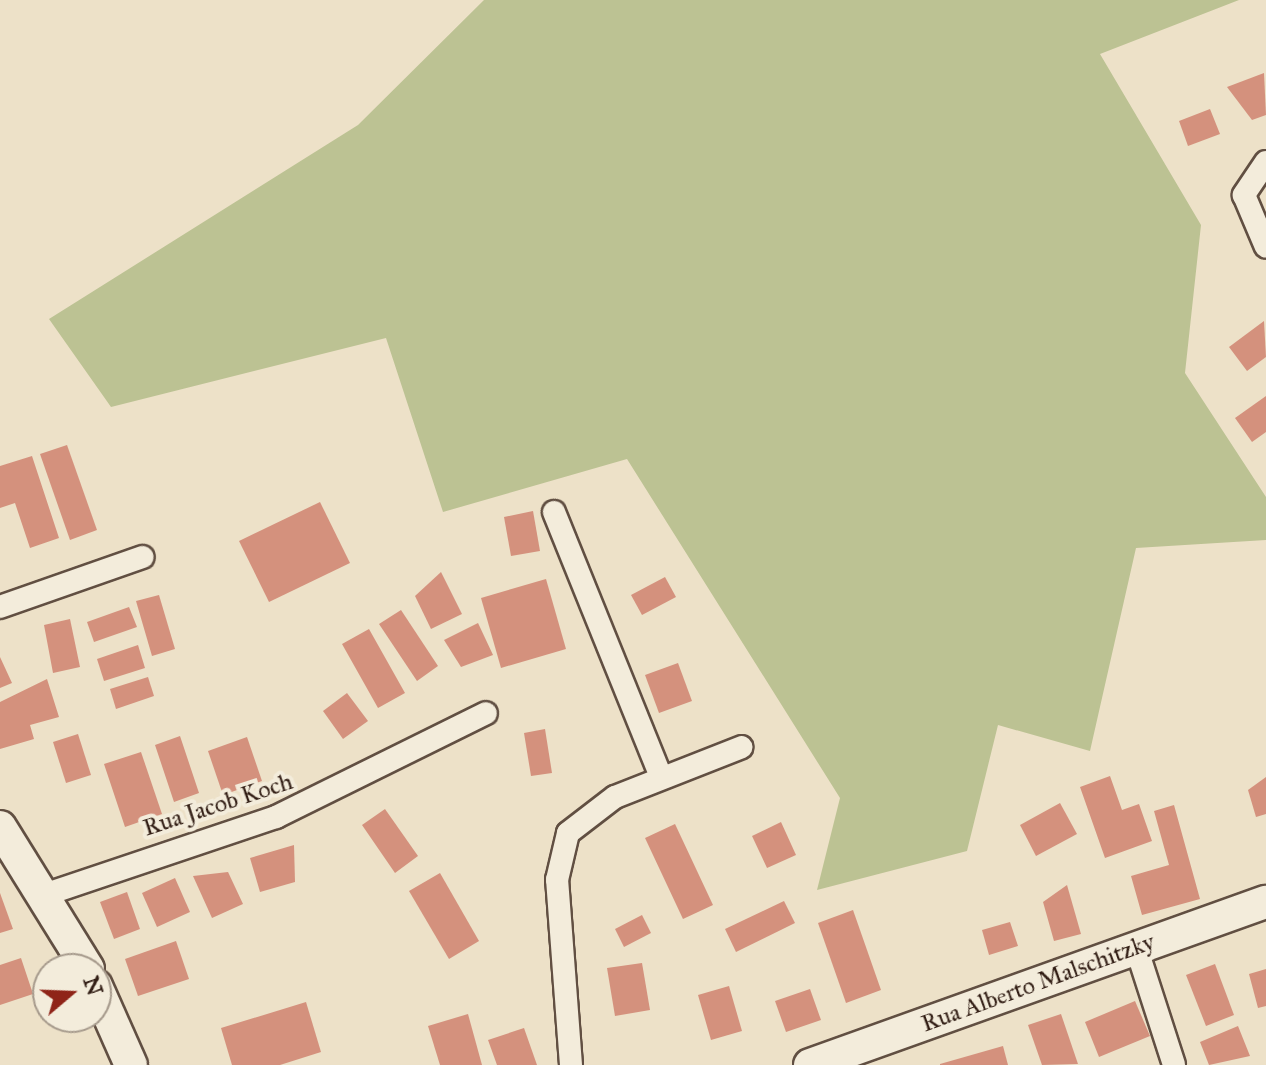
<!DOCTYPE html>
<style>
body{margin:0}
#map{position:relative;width:1266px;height:1065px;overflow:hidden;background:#ede1c8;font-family:"IM FELL Great Primer",serif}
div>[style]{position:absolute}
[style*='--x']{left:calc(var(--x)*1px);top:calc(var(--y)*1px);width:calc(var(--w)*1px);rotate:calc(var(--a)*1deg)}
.green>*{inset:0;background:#bcc293}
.building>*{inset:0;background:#d4917d}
.roads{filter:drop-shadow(2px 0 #614f42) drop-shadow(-2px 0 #614f42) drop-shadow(0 2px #614f42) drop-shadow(0 -2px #614f42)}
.street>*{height:22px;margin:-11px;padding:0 11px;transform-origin:11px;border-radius:11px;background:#f3ecdb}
.secondary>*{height:32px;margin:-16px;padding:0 16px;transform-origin:16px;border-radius:16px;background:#f3ecdb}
span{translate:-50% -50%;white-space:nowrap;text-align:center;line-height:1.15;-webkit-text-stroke:8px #f3ecdb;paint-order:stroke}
.street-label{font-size:24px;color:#321e15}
.north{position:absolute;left:32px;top:953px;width:80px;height:80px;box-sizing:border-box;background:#f3ecdb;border:2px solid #a69a8c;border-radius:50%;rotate:71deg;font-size:22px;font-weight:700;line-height:32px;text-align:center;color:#321e15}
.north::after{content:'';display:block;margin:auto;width:28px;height:36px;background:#8f2418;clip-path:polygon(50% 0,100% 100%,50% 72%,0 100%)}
</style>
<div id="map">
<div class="green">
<i style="clip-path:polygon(484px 0,1239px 0,1100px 54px,1201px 225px,1185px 373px,1266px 497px,1266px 540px,1136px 548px,1090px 751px,998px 725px,967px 851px,817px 890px,840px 798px,627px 459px,443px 512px,386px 338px,111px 407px,49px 319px,358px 125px)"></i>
</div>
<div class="building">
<i style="clip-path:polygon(1264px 73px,1266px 115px,1252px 120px,1227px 87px)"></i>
<i style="clip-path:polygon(1210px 109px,1220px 134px,1188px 146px,1179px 121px)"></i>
<i style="clip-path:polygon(1264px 321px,1266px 357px,1247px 371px,1229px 347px)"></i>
<i style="clip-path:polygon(1266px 396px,1266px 432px,1252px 442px,1235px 418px)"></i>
<i style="clip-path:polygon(67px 445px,97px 530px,70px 540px,40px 454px)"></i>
<i style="clip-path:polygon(32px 456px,59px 538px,30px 548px,15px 503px,0 508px,0 466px)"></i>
<i style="clip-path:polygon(320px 502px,350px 563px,269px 602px,239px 541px)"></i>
<i style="clip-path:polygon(533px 511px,540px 551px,511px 556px,504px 517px)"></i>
<i style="clip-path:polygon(441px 572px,462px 614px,431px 629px,415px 596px)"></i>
<i style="clip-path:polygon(665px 577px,676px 597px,642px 615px,631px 595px)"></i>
<i style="clip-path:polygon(546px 579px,566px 649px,501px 668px,481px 598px)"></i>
<i style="clip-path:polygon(159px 595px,175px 649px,152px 656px,136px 601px)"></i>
<i style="clip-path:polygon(129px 607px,137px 627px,94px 642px,87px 622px)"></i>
<i style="clip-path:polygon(401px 610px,438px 666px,417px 681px,379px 624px)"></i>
<i style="clip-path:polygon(70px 619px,80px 667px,53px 673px,44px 625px)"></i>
<i style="clip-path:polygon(478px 623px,493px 655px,461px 667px,444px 640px)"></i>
<i style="clip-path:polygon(369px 629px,405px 693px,378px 708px,342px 644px)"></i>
<i style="clip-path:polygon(138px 645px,145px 668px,104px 681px,97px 659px)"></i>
<i style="clip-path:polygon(0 657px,12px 683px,0 688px)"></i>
<i style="clip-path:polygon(678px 663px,692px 701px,659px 713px,645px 675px)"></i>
<i style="clip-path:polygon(148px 677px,154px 696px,116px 709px,110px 689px)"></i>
<i style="clip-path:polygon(47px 679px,59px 717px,30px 725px,34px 739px,0 749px,0 702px)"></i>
<i style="clip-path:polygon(347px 693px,368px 721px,343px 739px,323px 711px)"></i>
<i style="clip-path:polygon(545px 729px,552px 773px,531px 776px,524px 733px)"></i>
<i style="clip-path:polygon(78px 734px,91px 775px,66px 783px,53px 742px)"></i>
<i style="clip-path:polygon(180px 736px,199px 793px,174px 802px,155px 745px)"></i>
<i style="clip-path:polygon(247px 737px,262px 781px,223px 795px,208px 751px)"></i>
<i style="clip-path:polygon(141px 752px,162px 814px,125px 827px,104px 764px)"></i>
<i style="clip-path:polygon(1110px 776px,1122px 810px,1139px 804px,1152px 841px,1105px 858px,1080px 787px)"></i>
<i style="clip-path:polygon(1266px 777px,1266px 814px,1256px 817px,1248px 790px)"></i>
<i style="clip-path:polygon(1060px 803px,1077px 834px,1036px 856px,1020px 825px)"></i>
<i style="clip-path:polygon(1174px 805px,1200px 899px,1142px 915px,1131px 876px,1169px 865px,1154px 811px)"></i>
<i style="clip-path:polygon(385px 809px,418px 856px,395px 873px,362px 825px)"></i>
<i style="clip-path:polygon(781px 822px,796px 855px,767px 868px,752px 836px)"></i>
<i style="clip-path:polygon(675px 824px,713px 905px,683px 919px,645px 838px)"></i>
<i style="clip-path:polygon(294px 845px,295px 882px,260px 892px,250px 858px)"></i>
<i style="clip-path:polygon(228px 872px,243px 904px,212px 918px,193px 876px)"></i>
<i style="clip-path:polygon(440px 873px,479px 941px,449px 959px,409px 891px)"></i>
<i style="clip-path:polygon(175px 878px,190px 912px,157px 927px,142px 893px)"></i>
<i style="clip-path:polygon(1067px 885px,1081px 934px,1054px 941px,1043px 902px)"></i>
<i style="clip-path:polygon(127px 892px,140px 929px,114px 939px,100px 902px)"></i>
<i style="clip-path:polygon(0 893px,13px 929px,0 933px)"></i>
<i style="clip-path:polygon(784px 901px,795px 923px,736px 952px,725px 929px)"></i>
<i style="clip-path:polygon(853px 910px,881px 990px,846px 1003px,818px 923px)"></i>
<i style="clip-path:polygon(642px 915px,651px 933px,624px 947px,615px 929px)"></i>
<i style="clip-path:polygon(1010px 922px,1018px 946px,989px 955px,982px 930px)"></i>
<i style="clip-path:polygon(176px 941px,189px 979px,138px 996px,125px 959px)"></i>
<i style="clip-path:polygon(21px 958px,33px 994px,0 1005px,0 965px)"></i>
<i style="clip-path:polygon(642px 963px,650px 1010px,615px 1016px,607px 968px)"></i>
<i style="clip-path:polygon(1215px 964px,1234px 1015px,1206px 1026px,1186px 975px)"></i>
<i style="clip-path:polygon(1266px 969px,1266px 1006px,1258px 1008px,1249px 974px)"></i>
<i style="clip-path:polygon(729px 986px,742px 1031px,711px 1040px,698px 995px)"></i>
<i style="clip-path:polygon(810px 989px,821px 1020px,786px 1032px,775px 1001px)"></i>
<i style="clip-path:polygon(1135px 1001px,1150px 1036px,1099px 1057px,1085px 1022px)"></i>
<i style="clip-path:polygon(306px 1002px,321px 1052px,280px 1065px,232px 1065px,221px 1028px)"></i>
<i style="clip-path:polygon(468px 1014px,482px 1065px,440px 1065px,428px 1026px)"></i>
<i style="clip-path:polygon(1061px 1014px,1078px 1064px,1042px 1065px,1028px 1025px)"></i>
<i style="clip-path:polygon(1238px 1026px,1250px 1056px,1209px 1065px,1200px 1042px)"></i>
<i style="clip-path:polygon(524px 1028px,537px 1065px,497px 1065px,488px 1040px)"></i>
<i style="clip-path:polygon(1003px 1046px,1008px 1065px,940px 1065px,940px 1064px)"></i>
</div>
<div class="roads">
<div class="street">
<i style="--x:1266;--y:162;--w:40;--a:124"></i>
<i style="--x:1244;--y:195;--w:56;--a:67.1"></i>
<i style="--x:554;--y:512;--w:286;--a:68"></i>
<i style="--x:0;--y:607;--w:151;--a:-19.3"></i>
<i style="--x:47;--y:894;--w:242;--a:-18.6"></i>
<i style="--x:276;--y:817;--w:234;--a:-26.3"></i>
<i style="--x:1136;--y:947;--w:124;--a:72.1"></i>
<i style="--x:571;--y:1065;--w:186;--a:-94.3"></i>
<i style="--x:557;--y:880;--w:48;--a:-76.8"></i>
<i style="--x:568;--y:833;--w:59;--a:-37.5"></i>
<i style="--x:615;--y:797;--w:136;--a:-21.5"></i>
</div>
<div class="secondary">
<i style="--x:0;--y:827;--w:167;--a:58.2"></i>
<i style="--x:96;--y:986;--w:86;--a:66.1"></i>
<i style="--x:810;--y:1065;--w:484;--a:-19.7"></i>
</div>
</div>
<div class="street-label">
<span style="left:218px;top:805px;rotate:-18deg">Rua Jacob Koch</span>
<span style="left:1038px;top:983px;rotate:-20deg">Rua Alberto Malschitzky</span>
</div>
<div class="north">N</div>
</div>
